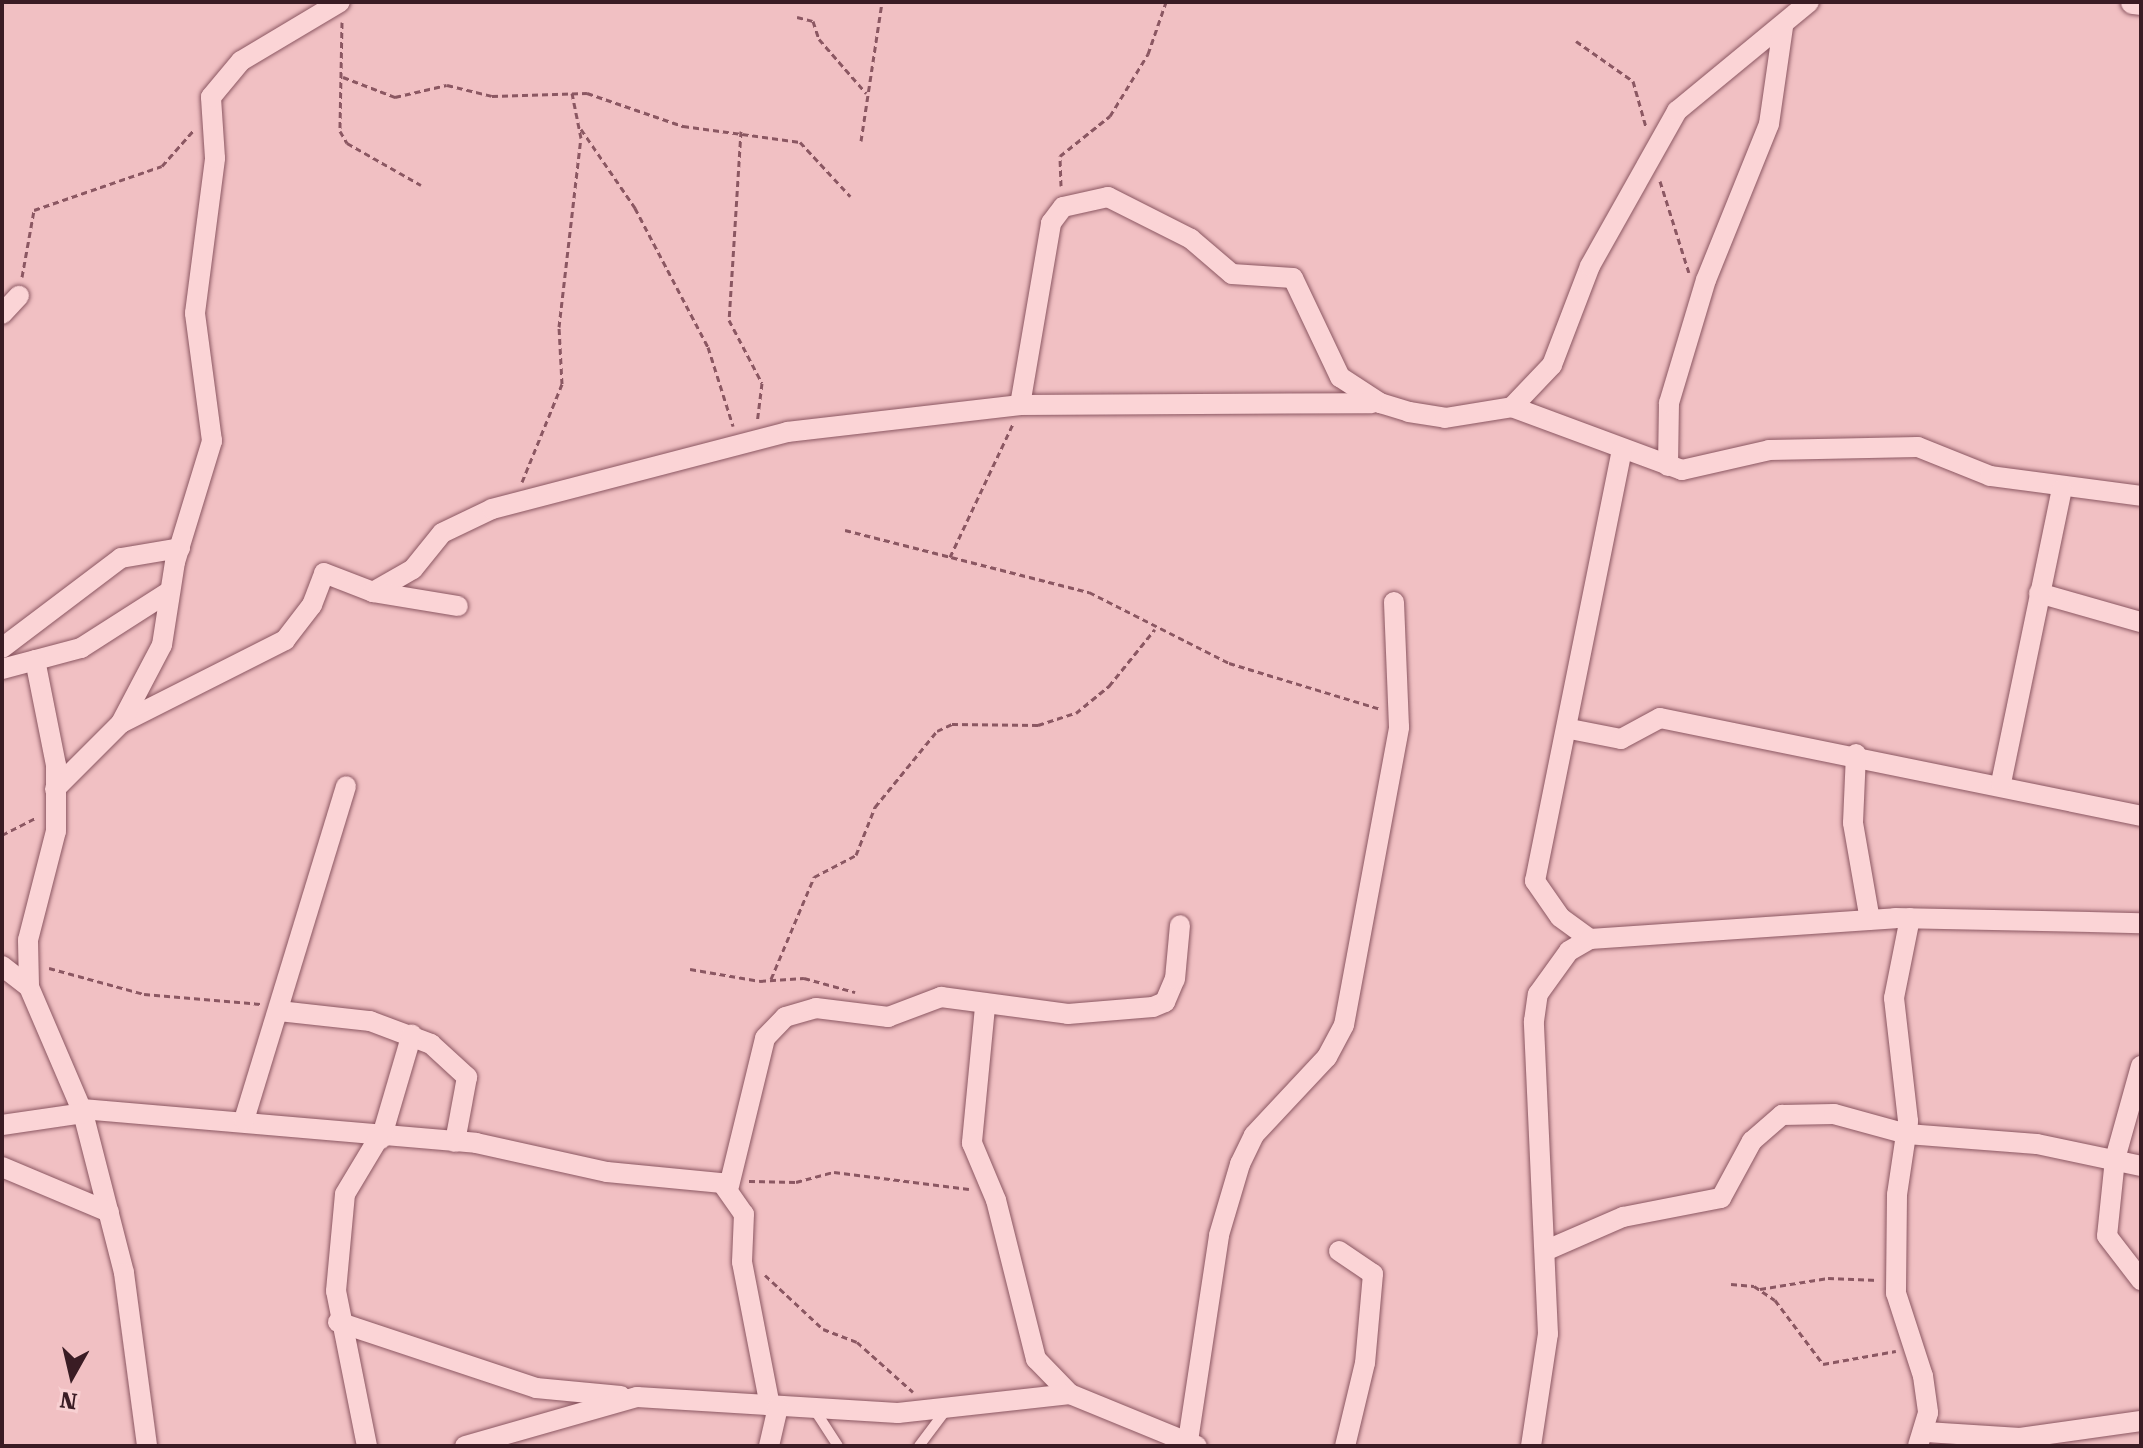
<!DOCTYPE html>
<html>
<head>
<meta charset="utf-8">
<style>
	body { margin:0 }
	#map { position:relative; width:2143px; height:1448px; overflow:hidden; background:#f1c0c3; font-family:"Roboto Serif",serif }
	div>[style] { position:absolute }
	.path>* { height:3px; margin-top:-1.5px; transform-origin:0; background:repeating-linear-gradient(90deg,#8b5762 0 6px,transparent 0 10px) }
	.roads { filter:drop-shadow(0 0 2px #8b5762) drop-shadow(0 0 2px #8b5762) }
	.service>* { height:10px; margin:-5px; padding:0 5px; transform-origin:5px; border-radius:5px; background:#fbd4d6 }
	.minor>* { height:20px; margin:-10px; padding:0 10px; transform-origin:10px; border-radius:10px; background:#fbd4d6 }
	.tertiary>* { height:24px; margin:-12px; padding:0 12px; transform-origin:12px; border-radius:12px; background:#fbd4d6 }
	span { translate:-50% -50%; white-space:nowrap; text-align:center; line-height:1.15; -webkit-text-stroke:7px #f8d0d2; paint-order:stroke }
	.frame { position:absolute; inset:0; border:4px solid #3a1c24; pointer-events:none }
	.north { position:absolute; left:32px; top:1336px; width:80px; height:80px; -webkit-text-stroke:6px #f8d0d2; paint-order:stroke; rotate:188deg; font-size:22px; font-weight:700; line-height:32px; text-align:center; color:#3a1c24 }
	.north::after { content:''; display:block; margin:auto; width:28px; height:36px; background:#3a1c24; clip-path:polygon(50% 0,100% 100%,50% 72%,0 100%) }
</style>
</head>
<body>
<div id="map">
	<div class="path">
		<div style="left:797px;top:17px;width:16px;rotate:14deg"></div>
		<div style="left:813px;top:21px;width:19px;rotate:72deg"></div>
		<div style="left:819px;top:39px;width:72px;rotate:49deg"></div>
		<div style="left:342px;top:22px;width:109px;rotate:91.1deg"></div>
		<div style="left:340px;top:131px;width:14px;rotate:60deg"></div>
		<div style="left:347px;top:143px;width:85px;rotate:29.6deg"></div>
		<div style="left:1576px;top:41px;width:70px;rotate:35.1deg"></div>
		<div style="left:1633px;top:81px;width:48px;rotate:74.2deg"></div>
		<div style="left:343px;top:77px;width:56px;rotate:21deg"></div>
		<div style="left:395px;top:97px;width:53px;rotate:-13deg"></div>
		<div style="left:447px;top:85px;width:46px;rotate:13.7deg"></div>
		<div style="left:492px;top:96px;width:95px;rotate:-1.8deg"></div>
		<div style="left:587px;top:93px;width:102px;rotate:19deg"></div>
		<div style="left:683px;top:126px;width:118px;rotate:7.8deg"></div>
		<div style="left:800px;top:142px;width:74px;rotate:47.2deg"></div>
		<div style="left:581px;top:129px;width:96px;rotate:55.6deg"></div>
		<div style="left:635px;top:208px;width:157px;rotate:62.3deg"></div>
		<div style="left:708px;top:347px;width:83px;rotate:72.4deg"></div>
		<div style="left:741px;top:131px;width:189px;rotate:93.6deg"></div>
		<div style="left:729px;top:320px;width:71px;rotate:62.4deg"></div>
		<div style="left:762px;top:383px;width:38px;rotate:97deg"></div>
		<div style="left:861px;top:141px;width:141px;rotate:-81.4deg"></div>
		<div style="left:1660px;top:181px;width:96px;rotate:72.5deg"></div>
		<div style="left:1061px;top:186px;width:30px;rotate:-92deg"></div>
		<div style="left:1060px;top:156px;width:64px;rotate:-38.7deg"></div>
		<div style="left:1110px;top:116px;width:73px;rotate:-58.5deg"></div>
		<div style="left:1148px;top:54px;width:55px;rotate:-70.9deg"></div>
		<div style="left:22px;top:277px;width:68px;rotate:-79.8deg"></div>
		<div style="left:34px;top:210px;width:135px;rotate:-19deg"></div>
		<div style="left:162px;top:166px;width:47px;rotate:-48.5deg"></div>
		<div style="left:522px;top:482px;width:106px;rotate:-67.8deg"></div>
		<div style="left:562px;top:384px;width:57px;rotate:-93deg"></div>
		<div style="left:559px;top:327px;width:190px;rotate:-83.4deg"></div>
		<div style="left:581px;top:138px;width:46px;rotate:-101.3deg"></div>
		<div style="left:845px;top:530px;width:252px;rotate:14.3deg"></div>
		<div style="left:1089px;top:592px;width:157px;rotate:26.9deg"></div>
		<div style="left:1229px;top:663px;width:158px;rotate:16.9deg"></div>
		<div style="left:950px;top:557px;width:147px;rotate:-64.7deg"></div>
		<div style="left:2px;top:835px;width:38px;rotate:-27deg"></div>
		<div style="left:49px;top:968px;width:98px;rotate:15.3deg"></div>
		<div style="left:144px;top:994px;width:117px;rotate:4.9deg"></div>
		<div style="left:690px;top:969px;width:71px;rotate:9.7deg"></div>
		<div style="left:760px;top:981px;width:44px;rotate:-3.9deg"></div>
		<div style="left:804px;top:978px;width:53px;rotate:15.4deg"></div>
		<div style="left:771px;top:979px;width:111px;rotate:-67.1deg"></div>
		<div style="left:814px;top:877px;width:47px;rotate:-27.6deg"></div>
		<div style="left:856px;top:855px;width:52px;rotate:-68.4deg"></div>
		<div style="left:875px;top:807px;width:98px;rotate:-50.8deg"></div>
		<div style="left:937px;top:731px;width:17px;rotate:-25deg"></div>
		<div style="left:952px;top:724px;width:86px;rotate:0.7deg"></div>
		<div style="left:1038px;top:725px;width:40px;rotate:-18deg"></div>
		<div style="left:1076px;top:713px;width:43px;rotate:-39.3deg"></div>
		<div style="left:1109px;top:686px;width:73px;rotate:-51.1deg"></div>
		<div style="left:749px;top:1181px;width:47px;rotate:1.2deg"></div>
		<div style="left:796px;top:1182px;width:39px;rotate:-15deg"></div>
		<div style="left:834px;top:1172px;width:136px;rotate:7.2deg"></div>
		<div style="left:765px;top:1275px;width:79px;rotate:43deg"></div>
		<div style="left:823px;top:1329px;width:36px;rotate:21deg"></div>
		<div style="left:857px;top:1342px;width:75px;rotate:41.8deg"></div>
		<div style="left:1731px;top:1284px;width:23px;rotate:5deg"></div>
		<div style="left:1754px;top:1286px;width:25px;rotate:34deg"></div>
		<div style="left:1775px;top:1300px;width:80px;rotate:53.1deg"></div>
		<div style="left:1823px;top:1364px;width:74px;rotate:-10.1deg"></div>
		<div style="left:1760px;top:1289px;width:69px;rotate:-9.2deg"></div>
		<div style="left:1828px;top:1278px;width:50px;rotate:2.3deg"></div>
	</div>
	<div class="roads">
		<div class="service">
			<div style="left:816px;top:1412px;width:40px;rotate:57.1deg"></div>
			<div style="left:919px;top:1446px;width:45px;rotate:-53.1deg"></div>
		</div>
		<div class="minor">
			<div style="left:2px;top:314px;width:25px;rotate:-47deg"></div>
			<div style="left:1020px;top:405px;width:185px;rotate:-80.3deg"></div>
			<div style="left:1051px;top:223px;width:20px;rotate:-53deg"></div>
			<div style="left:1063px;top:207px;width:46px;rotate:-12.5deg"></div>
			<div style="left:1108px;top:197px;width:93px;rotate:26.8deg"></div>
			<div style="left:1191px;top:239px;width:54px;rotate:40.5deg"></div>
			<div style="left:1232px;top:274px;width:61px;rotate:3.8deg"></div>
			<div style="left:1293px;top:278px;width:110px;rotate:64.6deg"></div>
			<div style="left:1340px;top:377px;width:48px;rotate:33deg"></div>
			<div style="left:1380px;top:403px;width:30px;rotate:17deg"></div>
			<div style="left:1409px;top:412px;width:36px;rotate:9deg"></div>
			<div style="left:1445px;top:418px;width:68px;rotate:-9.3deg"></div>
			<div style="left:1512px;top:407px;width:181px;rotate:20.3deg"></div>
			<div style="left:1682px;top:470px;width:89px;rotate:-12.9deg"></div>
			<div style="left:1769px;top:450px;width:149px;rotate:-1.2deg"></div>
			<div style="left:1918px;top:447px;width:78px;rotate:21.9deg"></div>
			<div style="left:1990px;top:476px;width:152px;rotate:7.5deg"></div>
			<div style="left:1512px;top:407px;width:58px;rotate:-46.4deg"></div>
			<div style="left:1552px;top:365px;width:106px;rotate:-69deg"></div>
			<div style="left:1590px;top:266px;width:178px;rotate:-60.7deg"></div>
			<div style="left:1677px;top:111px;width:171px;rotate:-39.5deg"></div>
			<div style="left:1668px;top:466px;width:63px;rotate:-89.1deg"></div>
			<div style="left:1669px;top:403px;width:128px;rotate:-73.3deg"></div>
			<div style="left:1706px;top:280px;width:168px;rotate:-68deg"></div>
			<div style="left:1769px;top:124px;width:98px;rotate:-81.8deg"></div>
			<div style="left:373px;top:592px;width:46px;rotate:-29.9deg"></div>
			<div style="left:413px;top:569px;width:46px;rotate:-51.1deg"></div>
			<div style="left:442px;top:533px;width:55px;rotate:-25.6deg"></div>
			<div style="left:492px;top:509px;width:305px;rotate:-14.6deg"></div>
			<div style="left:787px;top:432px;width:235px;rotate:-6.6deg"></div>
			<div style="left:1020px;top:405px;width:352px;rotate:-0.3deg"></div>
			<div style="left:2039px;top:593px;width:106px;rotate:15.9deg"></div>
			<div style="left:2px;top:648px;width:149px;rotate:-37.1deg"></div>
			<div style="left:121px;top:558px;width:60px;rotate:-9.6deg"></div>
			<div style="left:2px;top:669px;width:82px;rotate:-14.9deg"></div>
			<div style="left:81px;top:648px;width:106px;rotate:-32.6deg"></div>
			<div style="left:121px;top:723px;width:184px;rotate:-26.8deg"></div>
			<div style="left:285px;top:640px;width:44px;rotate:-52.4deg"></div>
			<div style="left:312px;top:605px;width:34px;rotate:-69deg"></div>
			<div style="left:324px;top:573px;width:53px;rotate:21.2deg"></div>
			<div style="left:373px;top:592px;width:86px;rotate:9.4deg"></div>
			<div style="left:1570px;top:729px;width:52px;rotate:11.1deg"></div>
			<div style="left:1621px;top:739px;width:44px;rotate:-28.3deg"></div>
			<div style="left:1660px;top:718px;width:491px;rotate:11.5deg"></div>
			<div style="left:1856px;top:754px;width:69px;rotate:92.5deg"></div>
			<div style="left:1853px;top:823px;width:98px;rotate:80.1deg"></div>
			<div style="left:2001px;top:783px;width:300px;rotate:-78.3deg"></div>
			<div style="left:55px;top:789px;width:93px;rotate:-45deg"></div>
			<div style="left:121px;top:723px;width:88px;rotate:-62.3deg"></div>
			<div style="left:162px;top:645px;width:84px;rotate:-81.1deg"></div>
			<div style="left:175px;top:562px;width:127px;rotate:-73deg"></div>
			<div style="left:212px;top:441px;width:129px;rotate:-97.6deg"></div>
			<div style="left:195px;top:313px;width:156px;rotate:-82.6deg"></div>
			<div style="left:215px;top:158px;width:61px;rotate:-93.8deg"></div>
			<div style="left:211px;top:97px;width:47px;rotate:-50.2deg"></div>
			<div style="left:241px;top:61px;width:115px;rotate:-30.8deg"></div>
			<div style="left:1910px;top:918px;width:82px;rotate:101.3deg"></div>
			<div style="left:1894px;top:998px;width:124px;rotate:83.5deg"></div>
			<div style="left:1908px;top:1121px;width:75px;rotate:98.5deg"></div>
			<div style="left:1897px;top:1195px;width:98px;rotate:90.6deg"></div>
			<div style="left:1896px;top:1293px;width:87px;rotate:72deg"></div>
			<div style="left:1923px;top:1376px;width:37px;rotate:82deg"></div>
			<div style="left:1928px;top:1413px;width:34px;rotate:107deg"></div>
			<div style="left:1590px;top:939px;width:37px;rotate:-144deg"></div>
			<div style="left:1560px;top:917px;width:44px;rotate:-124.8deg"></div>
			<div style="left:1535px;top:881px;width:441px;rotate:-78.6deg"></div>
			<div style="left:2px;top:966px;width:34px;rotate:38deg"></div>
			<div style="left:29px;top:987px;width:137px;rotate:66.8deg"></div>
			<div style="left:83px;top:1113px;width:165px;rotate:75.6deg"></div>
			<div style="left:124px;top:1273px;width:175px;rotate:82.4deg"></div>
			<div style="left:29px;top:985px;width:45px;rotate:-91.3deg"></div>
			<div style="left:28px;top:940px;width:113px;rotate:-75.6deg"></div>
			<div style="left:56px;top:831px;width:66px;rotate:-90deg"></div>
			<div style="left:56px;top:765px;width:107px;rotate:-101.3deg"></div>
			<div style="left:985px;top:1007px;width:137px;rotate:95.5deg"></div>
			<div style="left:972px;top:1143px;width:62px;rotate:67.2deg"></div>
			<div style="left:996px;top:1200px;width:164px;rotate:75.9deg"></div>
			<div style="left:1036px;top:1359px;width:49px;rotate:45.8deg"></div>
			<div style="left:1070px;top:1394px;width:137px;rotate:22.3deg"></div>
			<div style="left:279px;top:1011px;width:92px;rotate:6.3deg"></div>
			<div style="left:370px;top:1021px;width:65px;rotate:20.7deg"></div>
			<div style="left:431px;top:1044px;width:49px;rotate:42.5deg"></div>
			<div style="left:467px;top:1077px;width:66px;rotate:100.5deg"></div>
			<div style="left:2141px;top:1066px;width:97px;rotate:105.6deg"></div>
			<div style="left:2115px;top:1159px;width:77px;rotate:95.9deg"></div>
			<div style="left:2107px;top:1236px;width:56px;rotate:52.3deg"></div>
			<div style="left:82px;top:1109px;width:395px;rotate:4.9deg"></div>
			<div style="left:476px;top:1143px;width:134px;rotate:12.5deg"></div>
			<div style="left:607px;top:1172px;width:116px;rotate:5.5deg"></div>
			<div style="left:722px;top:1183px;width:38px;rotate:55deg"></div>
			<div style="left:744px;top:1214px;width:48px;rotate:92.4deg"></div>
			<div style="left:742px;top:1262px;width:147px;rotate:79deg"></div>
			<div style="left:244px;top:1120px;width:349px;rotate:-73deg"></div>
			<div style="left:2px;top:1125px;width:82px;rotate:-8.4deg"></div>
			<div style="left:381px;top:1139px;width:109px;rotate:-73.6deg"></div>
			<div style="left:2px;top:1167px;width:116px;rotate:22.8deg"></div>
			<div style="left:729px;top:1186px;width:152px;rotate:-76.3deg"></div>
			<div style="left:765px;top:1038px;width:29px;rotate:-46deg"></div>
			<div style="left:785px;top:1017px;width:32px;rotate:-16deg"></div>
			<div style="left:816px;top:1008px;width:73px;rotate:7.1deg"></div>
			<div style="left:888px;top:1017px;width:57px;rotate:-20.7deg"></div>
			<div style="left:941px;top:997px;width:128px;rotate:7.6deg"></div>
			<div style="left:1068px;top:1014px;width:85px;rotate:-4.7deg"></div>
			<div style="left:1153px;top:1007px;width:13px;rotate:-23deg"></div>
			<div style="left:1165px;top:1002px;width:25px;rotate:-67deg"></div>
			<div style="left:1175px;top:979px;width:54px;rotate:-84.7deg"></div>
			<div style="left:1547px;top:1250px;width:83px;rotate:-23.5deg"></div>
			<div style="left:1623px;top:1217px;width:100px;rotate:-11deg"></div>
			<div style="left:1721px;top:1198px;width:65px;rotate:-61.5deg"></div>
			<div style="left:1752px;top:1141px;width:40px;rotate:-41deg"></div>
			<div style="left:1782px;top:1115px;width:52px;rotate:-1.1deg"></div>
			<div style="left:1834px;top:1114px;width:76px;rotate:15.3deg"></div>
			<div style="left:1907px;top:1134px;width:130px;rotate:4.4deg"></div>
			<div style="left:2037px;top:1144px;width:106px;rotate:11.9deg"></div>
			<div style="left:1339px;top:1251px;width:41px;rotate:34.1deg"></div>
			<div style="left:1373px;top:1274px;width:89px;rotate:95.1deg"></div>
			<div style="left:1365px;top:1363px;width:85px;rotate:103.5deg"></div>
			<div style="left:338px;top:1322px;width:209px;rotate:18.4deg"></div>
			<div style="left:536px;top:1388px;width:85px;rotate:5.4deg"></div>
			<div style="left:1926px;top:1432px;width:94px;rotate:3.7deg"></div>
			<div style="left:2020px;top:1438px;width:122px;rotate:-8deg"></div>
			<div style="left:1188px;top:1441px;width:208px;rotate:-81.4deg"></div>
			<div style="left:1219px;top:1235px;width:74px;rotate:-73.5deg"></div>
			<div style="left:1240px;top:1164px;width:32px;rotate:-64deg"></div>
			<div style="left:1254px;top:1135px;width:107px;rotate:-46.9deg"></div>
			<div style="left:1327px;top:1057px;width:36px;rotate:-62deg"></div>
			<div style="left:1344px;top:1025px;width:303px;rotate:-79.5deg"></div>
			<div style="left:1399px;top:727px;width:125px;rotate:-92.3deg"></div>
			<div style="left:367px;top:1446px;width:158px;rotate:-101.3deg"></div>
			<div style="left:336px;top:1291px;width:97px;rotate:-84.7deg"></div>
			<div style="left:345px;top:1194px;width:64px;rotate:-59deg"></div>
			<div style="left:465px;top:1446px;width:179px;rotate:-15.9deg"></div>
			<div style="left:637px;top:1397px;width:261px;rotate:3.5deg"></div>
			<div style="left:898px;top:1413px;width:173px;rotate:-6.3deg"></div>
			<div style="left:769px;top:1446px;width:40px;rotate:-77deg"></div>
			<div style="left:1531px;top:1446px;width:113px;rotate:-81.4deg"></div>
			<div style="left:1548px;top:1334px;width:313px;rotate:-92.6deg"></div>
			<div style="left:1534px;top:1021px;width:27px;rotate:-82deg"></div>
			<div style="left:1538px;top:994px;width:53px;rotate:-54.2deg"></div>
			<div style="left:1569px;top:951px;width:24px;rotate:-30deg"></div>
			<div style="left:1590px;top:939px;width:306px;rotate:-3.9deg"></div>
			<div style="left:1895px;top:918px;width:246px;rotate:1.2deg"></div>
		</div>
		<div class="tertiary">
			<div style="left:2133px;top:2px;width:8px;rotate:7deg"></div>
		</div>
	</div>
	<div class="frame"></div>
	<div class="north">N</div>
</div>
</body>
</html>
